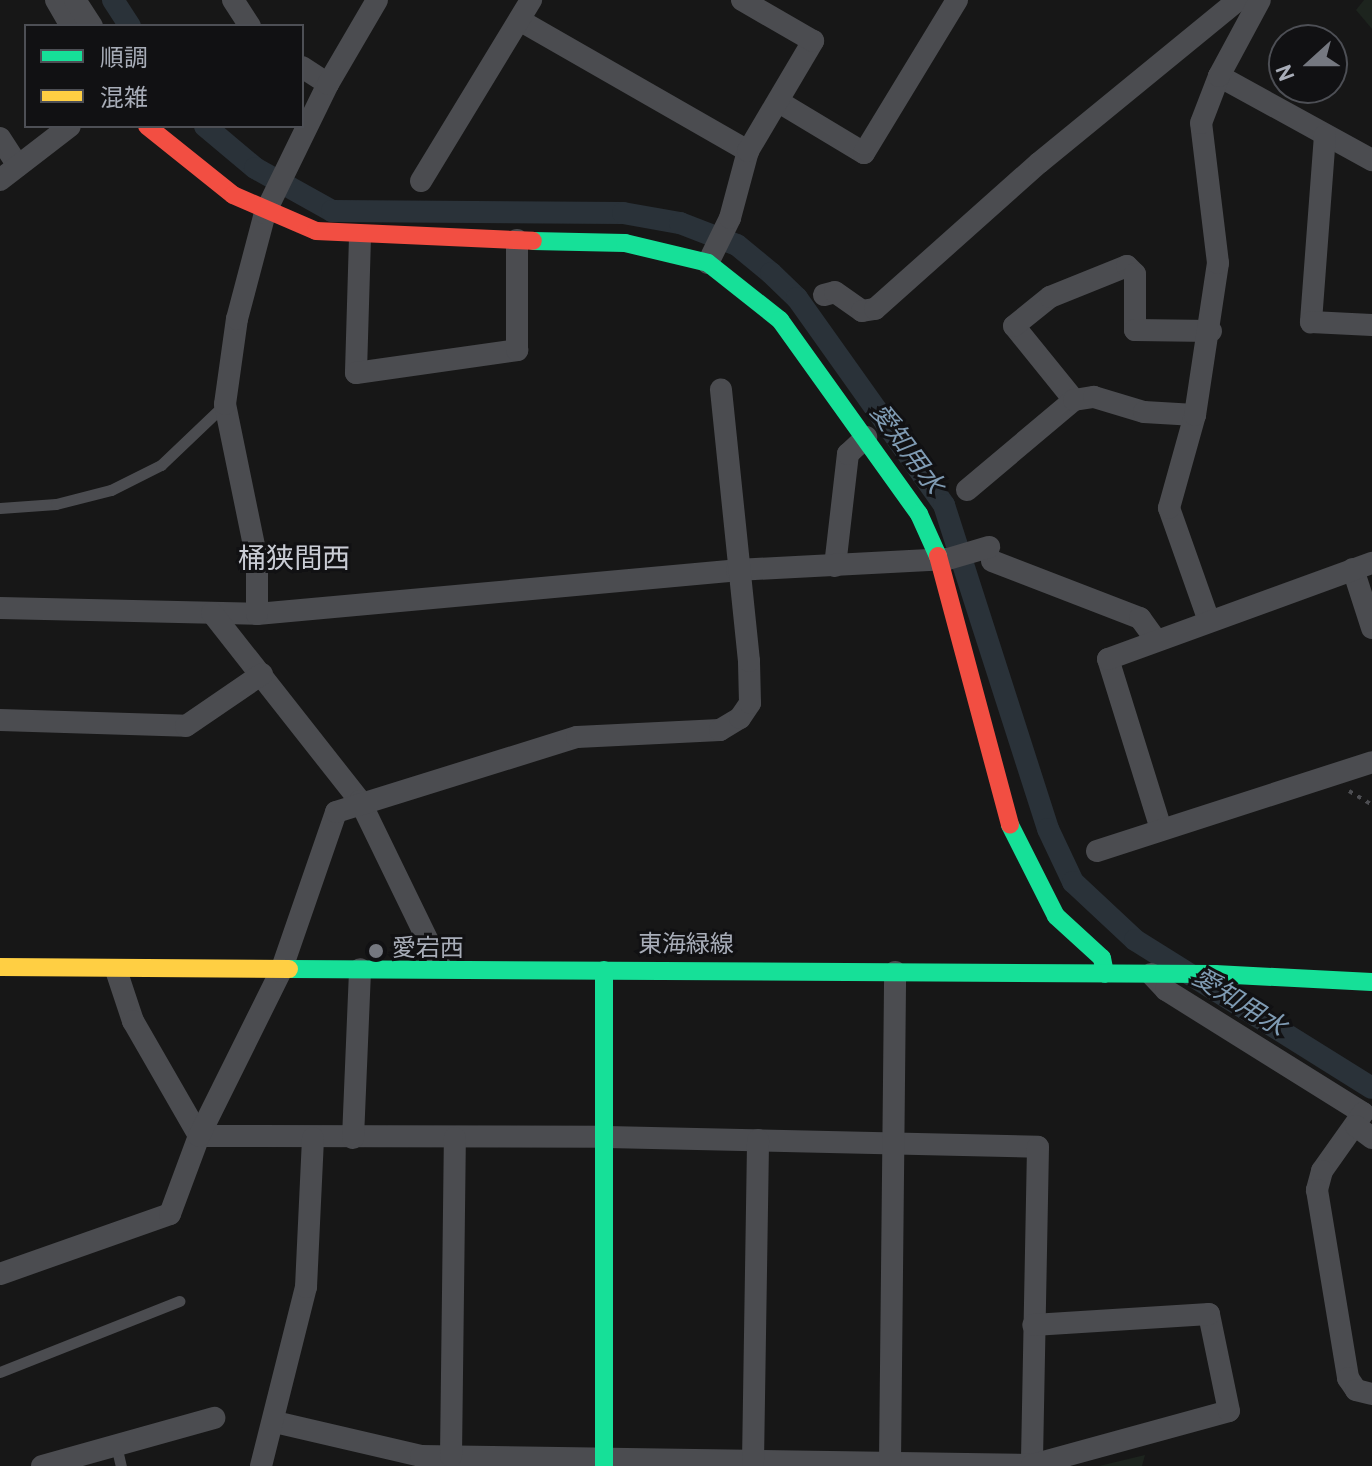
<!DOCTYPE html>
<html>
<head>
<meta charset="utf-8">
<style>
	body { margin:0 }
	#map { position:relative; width:1372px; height:1466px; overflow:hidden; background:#171717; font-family:Overpass,"Noto Sans JP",sans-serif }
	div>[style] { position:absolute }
	.green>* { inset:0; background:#1d241e }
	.canal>* { height:22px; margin:-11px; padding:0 11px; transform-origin:11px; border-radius:11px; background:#2a3239 }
	.path>* { height:4px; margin-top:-2px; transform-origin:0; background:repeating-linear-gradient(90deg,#4d4e52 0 4px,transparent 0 10px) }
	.lane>* { height:11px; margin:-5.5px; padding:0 5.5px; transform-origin:5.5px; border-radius:5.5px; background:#4b4c50 }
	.street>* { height:22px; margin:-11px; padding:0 11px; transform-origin:11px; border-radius:11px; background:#4b4c50 }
	.fast>* { height:18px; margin:-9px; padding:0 9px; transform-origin:9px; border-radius:9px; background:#16e098 }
	.slow>* { height:18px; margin:-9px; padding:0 9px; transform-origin:9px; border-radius:9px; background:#ffcf43 }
	.jam>* { height:18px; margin:-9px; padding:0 9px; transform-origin:9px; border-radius:9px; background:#f24e42 }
	.dots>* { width:22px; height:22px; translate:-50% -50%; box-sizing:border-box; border:4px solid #111113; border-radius:50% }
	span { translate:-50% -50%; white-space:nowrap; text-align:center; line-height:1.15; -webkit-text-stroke:6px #111113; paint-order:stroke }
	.street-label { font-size:24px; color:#a8adb8 }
	.poi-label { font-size:24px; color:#a8adb8 }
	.left { translate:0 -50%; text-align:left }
	.water-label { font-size:26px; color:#7f9bb3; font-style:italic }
	.quarter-label { font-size:28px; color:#c9ccd4 }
	.legend { position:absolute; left:24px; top:24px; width:280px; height:104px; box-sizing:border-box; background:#111113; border:2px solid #4d4f55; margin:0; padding:10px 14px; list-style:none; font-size:24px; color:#a8adb8 }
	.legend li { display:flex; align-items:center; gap:16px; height:40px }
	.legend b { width:40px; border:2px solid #4d4f55 }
	.north { position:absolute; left:1268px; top:24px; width:80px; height:80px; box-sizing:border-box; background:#111113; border:2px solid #4d4f55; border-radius:50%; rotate:249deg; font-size:22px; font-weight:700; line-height:32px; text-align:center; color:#a8adb8 }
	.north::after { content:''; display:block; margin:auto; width:28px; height:36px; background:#757880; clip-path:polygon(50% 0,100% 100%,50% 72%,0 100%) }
</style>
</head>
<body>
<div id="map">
	<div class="green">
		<div style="clip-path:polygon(1364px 0,1372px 0,1372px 29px,1356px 10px)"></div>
		<div style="clip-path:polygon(1145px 1455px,1142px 1466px,1099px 1466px)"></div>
	</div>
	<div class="canal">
		<div style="left:113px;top:0;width:31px;rotate:57deg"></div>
		<div style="left:205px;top:126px;width:65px;rotate:40deg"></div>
		<div style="left:255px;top:168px;width:88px;rotate:29.2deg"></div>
		<div style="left:332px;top:211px;width:291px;rotate:0.4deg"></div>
		<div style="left:623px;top:213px;width:58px;rotate:10deg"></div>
		<div style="left:680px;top:223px;width:61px;rotate:21.1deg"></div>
		<div style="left:737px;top:245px;width:44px;rotate:39.5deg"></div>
		<div style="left:771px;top:273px;width:36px;rotate:44deg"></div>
		<div style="left:797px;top:298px;width:254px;rotate:54.6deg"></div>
		<div style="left:944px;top:505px;width:340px;rotate:72.2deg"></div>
		<div style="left:1048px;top:829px;width:59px;rotate:64.7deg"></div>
		<div style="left:1073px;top:882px;width:85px;rotate:43.1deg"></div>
		<div style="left:1135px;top:940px;width:279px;rotate:32deg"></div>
	</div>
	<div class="path">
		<div style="left:1349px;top:791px;width:27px;rotate:31deg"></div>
	</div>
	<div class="lane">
		<div style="left:0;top:508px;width:56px;rotate:-4.1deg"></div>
		<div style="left:56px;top:504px;width:57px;rotate:-14.3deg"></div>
		<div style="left:111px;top:490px;width:56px;rotate:-26.6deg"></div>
		<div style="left:161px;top:465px;width:88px;rotate:-43.6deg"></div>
		<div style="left:0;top:1372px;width:193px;rotate:-21.6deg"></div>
		<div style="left:116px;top:1445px;width:22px;rotate:77deg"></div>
	</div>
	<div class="street">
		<div style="left:56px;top:0;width:30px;rotate:60deg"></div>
		<div style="left:75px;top:0;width:31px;rotate:57deg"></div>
		<div style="left:233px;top:0;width:31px;rotate:57deg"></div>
		<div style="left:521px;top:21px;width:262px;rotate:29.8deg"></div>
		<div style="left:302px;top:67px;width:31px;rotate:33deg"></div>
		<div style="left:1219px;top:76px;width:175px;rotate:28.8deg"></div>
		<div style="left:779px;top:102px;width:99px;rotate:31deg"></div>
		<div style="left:864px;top:153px;width:179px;rotate:-58.7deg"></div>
		<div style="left:1325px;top:135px;width:188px;rotate:94.3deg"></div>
		<div style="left:1311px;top:322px;width:61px;rotate:2.8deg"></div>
		<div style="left:0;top:138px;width:33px;rotate:57deg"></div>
		<div style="left:0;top:180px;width:88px;rotate:-37.6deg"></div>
		<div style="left:421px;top:181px;width:212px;rotate:-58.7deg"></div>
		<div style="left:360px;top:237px;width:136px;rotate:91.7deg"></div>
		<div style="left:356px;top:373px;width:163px;rotate:-8.1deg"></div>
		<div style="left:517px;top:350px;width:110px;rotate:-90deg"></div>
		<div style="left:708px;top:263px;width:50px;rotate:-63.9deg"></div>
		<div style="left:730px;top:218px;width:69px;rotate:-75deg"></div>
		<div style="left:748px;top:151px;width:128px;rotate:-59.4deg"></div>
		<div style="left:813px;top:41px;width:82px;rotate:-150deg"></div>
		<div style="left:824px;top:295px;width:11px;rotate:-15deg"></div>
		<div style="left:835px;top:292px;width:33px;rotate:35deg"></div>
		<div style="left:862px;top:311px;width:13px;rotate:-9deg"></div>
		<div style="left:875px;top:309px;width:220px;rotate:-41.7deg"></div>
		<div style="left:1039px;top:163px;width:257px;rotate:-39.3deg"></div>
		<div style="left:1074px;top:400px;width:95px;rotate:-129deg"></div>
		<div style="left:1014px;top:326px;width:46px;rotate:-38.9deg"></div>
		<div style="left:1050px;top:297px;width:83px;rotate:-21.9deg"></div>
		<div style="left:1127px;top:266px;width:11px;rotate:45deg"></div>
		<div style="left:1135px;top:274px;width:56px;rotate:90deg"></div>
		<div style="left:1135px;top:330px;width:76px;rotate:0.8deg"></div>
		<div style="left:967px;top:490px;width:140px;rotate:-40.1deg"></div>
		<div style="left:1074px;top:400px;width:20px;rotate:-9deg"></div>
		<div style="left:1094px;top:397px;width:52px;rotate:16.7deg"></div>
		<div style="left:1144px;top:412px;width:51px;rotate:3.4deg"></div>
		<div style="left:992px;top:561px;width:159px;rotate:21.1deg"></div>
		<div style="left:1140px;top:618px;width:27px;rotate:54deg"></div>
		<div style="left:835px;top:566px;width:113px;rotate:-83.4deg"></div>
		<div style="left:848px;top:454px;width:25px;rotate:-43deg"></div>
		<div style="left:1353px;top:569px;width:62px;rotate:72.1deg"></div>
		<div style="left:0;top:608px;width:257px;rotate:1.3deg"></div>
		<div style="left:257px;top:614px;width:482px;rotate:-5.2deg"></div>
		<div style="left:737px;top:570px;width:211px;rotate:-3deg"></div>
		<div style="left:948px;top:559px;width:43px;rotate:-16.3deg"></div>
		<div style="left:212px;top:613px;width:239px;rotate:51.8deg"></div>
		<div style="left:360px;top:801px;width:183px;rotate:64.1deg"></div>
		<div style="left:257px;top:614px;width:54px;rotate:-90deg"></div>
		<div style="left:257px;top:560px;width:159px;rotate:-101.6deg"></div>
		<div style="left:225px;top:404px;width:86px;rotate:-82deg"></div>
		<div style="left:237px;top:319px;width:110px;rotate:-75.2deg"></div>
		<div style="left:265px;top:213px;width:144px;rotate:-64deg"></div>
		<div style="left:328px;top:84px;width:97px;rotate:-59.7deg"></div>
		<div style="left:1209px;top:621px;width:120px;rotate:-109.5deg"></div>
		<div style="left:1169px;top:508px;width:97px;rotate:-74.4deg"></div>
		<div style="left:1195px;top:415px;width:154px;rotate:-81.4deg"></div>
		<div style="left:1218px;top:263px;width:141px;rotate:-96.9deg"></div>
		<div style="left:1201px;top:123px;width:50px;rotate:-69deg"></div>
		<div style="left:1219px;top:76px;width:86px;rotate:-61.7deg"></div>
		<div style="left:0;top:720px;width:186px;rotate:1.8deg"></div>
		<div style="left:186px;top:726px;width:92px;rotate:-34.4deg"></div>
		<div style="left:1161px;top:829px;width:178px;rotate:-107.3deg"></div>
		<div style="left:1108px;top:659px;width:281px;rotate:-20deg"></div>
		<div style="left:1097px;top:851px;width:289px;rotate:-17.9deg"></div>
		<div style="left:116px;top:970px;width:54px;rotate:71.6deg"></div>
		<div style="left:133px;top:1021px;width:133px;rotate:60.1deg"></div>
		<div style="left:199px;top:1136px;width:408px;rotate:0.1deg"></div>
		<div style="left:607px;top:1137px;width:431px;rotate:1.3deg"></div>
		<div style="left:1038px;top:1147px;width:319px;rotate:91.1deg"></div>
		<div style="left:1151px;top:974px;width:22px;rotate:47deg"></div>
		<div style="left:1166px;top:990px;width:232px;rotate:32deg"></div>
		<div style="left:1363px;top:1113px;width:71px;rotate:125.3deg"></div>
		<div style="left:1322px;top:1171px;width:20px;rotate:105deg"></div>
		<div style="left:1317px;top:1190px;width:191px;rotate:80.6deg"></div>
		<div style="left:1348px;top:1378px;width:14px;rotate:56deg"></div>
		<div style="left:1356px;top:1390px;width:16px;rotate:14deg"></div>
		<div style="left:1356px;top:1126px;width:20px;rotate:37deg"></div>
		<div style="left:353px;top:1138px;width:169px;rotate:-87.6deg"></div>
		<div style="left:0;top:1274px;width:180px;rotate:-19.4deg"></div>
		<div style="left:170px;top:1214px;width:83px;rotate:-69.6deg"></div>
		<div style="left:199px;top:1136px;width:184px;rotate:-63.6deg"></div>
		<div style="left:281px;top:971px;width:168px;rotate:-70.9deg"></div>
		<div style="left:336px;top:812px;width:252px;rotate:-17.3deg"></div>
		<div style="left:577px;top:737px;width:143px;rotate:-2.8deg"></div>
		<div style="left:720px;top:730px;width:23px;rotate:-31deg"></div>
		<div style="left:740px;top:718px;width:18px;rotate:-56deg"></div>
		<div style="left:750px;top:703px;width:42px;rotate:-91.4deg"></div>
		<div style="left:749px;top:661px;width:273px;rotate:-95.9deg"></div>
		<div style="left:275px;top:1422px;width:150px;rotate:13.1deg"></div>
		<div style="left:421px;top:1456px;width:611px;rotate:0.84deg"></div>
		<div style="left:1032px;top:1465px;width:204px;rotate:-15.3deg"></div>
		<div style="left:1229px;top:1411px;width:99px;rotate:-101.7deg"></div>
		<div style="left:1209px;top:1314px;width:176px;rotate:176.4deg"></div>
		<div style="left:451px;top:1456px;width:318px;rotate:-89.3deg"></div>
		<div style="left:753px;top:1462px;width:322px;rotate:-89.1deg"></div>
		<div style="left:890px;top:1463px;width:491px;rotate:-89.4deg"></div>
		<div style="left:42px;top:1466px;width:179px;rotate:-15.6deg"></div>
		<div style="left:261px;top:1466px;width:185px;rotate:-75.9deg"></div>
		<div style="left:306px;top:1287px;width:149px;rotate:-87.3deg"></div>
	</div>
	<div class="fast">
		<div style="left:533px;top:241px;width:92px;rotate:1.2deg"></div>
		<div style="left:625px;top:243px;width:85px;rotate:13.5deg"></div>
		<div style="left:708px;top:263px;width:92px;rotate:38.4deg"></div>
		<div style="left:780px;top:320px;width:239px;rotate:54.4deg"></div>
		<div style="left:919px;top:514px;width:46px;rotate:65.7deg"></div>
		<div style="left:1010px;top:825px;width:102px;rotate:63.2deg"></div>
		<div style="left:1056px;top:916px;width:62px;rotate:42.4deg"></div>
		<div style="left:1102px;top:958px;width:16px;rotate:79deg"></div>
		<div style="left:289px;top:969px;width:926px;rotate:0.31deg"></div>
		<div style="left:1215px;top:974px;width:157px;rotate:2.9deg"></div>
		<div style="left:604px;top:970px;width:496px;rotate:90deg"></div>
	</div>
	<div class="slow">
		<div style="left:0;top:967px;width:289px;rotate:0.4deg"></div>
	</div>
	<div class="jam">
		<div style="left:147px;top:126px;width:110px;rotate:38.7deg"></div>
		<div style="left:233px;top:195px;width:90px;rotate:23.4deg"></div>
		<div style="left:316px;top:231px;width:217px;rotate:2.6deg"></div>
		<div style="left:938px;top:556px;width:278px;rotate:75deg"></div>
	</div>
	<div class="dots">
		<div style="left:376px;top:951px;background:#757880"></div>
	</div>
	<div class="street-label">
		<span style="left:686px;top:947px">東海緑線</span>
	</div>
	<div class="poi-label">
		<span class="left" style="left:392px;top:951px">愛宕西</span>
	</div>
	<div class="water-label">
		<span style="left:905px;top:450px;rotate:54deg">愛知用水</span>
		<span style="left:1238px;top:1004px;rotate:32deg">愛知用水</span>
	</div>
	<div class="quarter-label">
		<span style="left:294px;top:561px">桶狭間西</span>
	</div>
	<ul class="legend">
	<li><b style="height:10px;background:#16e098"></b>順調</li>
	<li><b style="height:10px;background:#ffcf43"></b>混雑</li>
	</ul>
	<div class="north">N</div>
</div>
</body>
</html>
